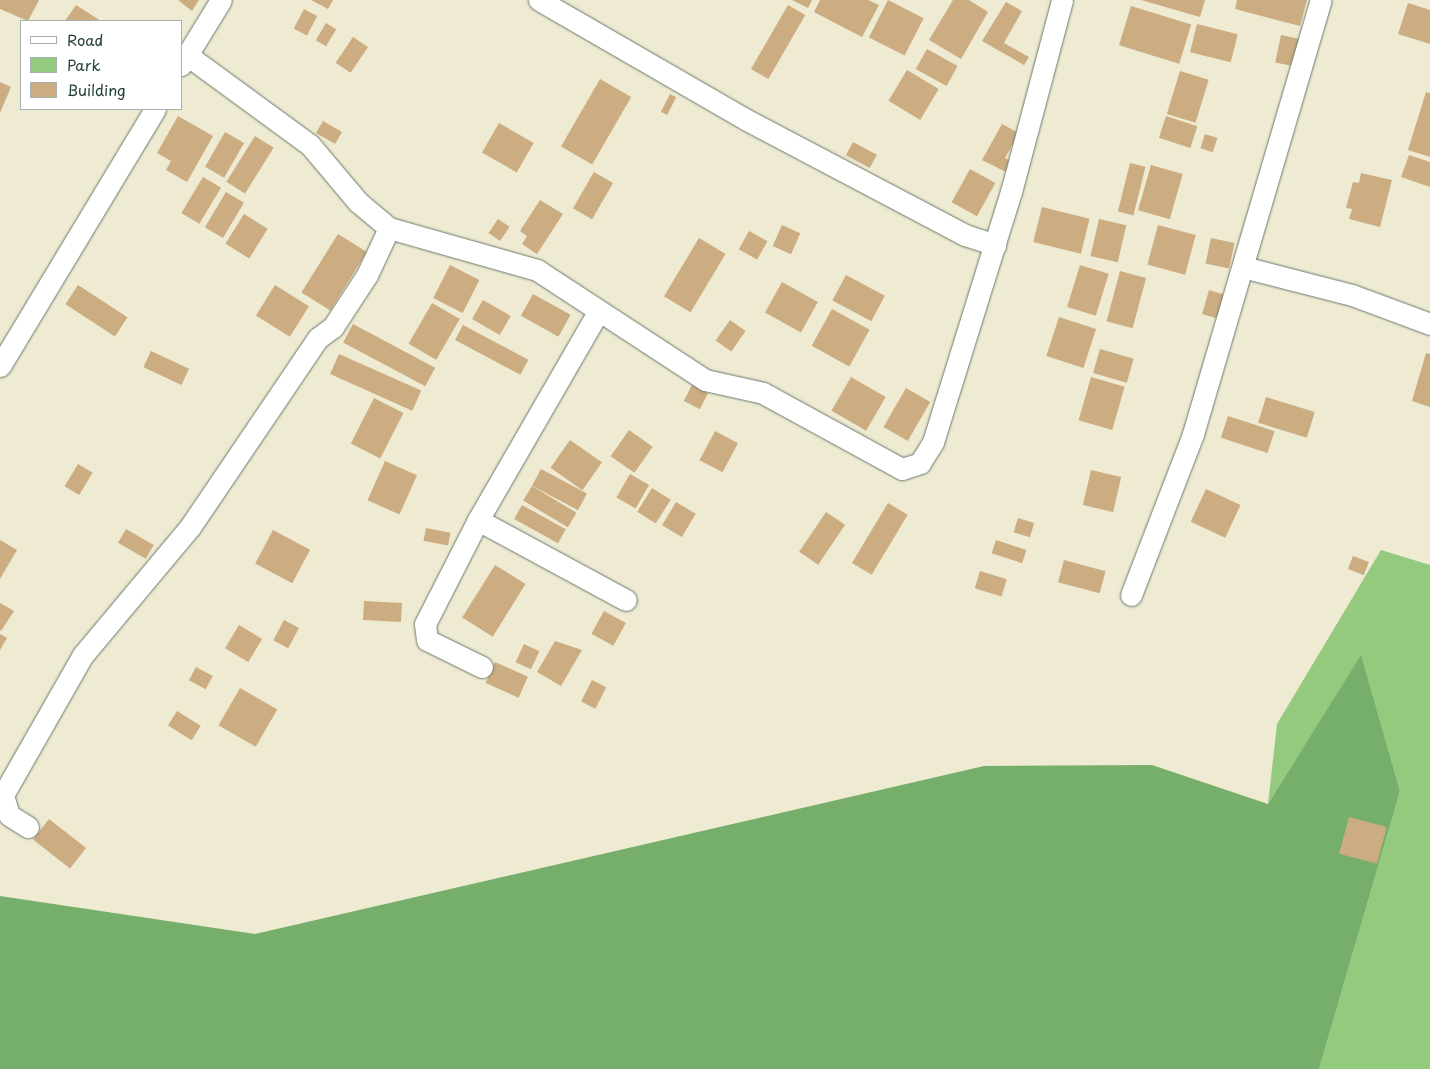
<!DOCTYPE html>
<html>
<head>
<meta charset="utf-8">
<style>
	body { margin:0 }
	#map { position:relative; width:1430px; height:1069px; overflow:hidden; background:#efead2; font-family:"Playpen Sans",sans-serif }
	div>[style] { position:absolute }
	.green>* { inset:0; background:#93ca7d }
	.forest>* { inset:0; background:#76ae6c }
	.building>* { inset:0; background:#ccac81; transform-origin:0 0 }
	.roads { filter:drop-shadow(0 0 1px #687a6b) drop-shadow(0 0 1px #687a6b) }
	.minor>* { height:21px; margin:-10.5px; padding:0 10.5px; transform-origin:10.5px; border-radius:10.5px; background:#fff }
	span { translate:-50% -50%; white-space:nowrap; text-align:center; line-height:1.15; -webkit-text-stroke:4.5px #fff; paint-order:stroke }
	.legend { position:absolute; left:20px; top:20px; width:162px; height:90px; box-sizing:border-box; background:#fff; border:1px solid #a5b1ae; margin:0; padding:6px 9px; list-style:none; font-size:15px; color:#1f3d34 }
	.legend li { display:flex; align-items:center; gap:10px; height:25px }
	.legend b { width:25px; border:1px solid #a5b1ae }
</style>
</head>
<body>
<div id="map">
	<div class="green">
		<div style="clip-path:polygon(1381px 550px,1430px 565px,1430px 1069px,1319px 1069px,1400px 791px,1361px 656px,1268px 804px,1277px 724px)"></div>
	</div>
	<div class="forest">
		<div style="clip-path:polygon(1361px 655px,1400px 791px,1319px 1069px,0 1069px,0 896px,255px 934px,984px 766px,1152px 765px,1268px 804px)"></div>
	</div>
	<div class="building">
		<div style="clip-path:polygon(0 0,39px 0,28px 21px,0 9px)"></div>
		<div style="clip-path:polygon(178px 0,199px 0,192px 11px)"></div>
		<div style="clip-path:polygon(311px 0,333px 0,328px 9px)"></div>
		<div style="clip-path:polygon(792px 0,812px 0,808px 8px)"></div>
		<div style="clip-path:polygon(820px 0,868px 0,879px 5px,862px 37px,814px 12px)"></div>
		<div style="left:888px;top:0;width:40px;height:42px;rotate:27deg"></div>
		<div style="clip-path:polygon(953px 0,969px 0,988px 12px,961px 59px,929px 40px)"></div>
		<div style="clip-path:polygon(1141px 0,1205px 0,1200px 17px)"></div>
		<div style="clip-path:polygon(1237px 0,1307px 0,1300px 26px,1235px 9px)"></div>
		<div style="clip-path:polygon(1006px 2px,1022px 11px,1004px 43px,1029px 57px,1024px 65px,982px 41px)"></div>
		<div style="clip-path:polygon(1408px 3px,1430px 10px,1430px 44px,1398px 34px)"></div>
		<div style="clip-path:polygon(76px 5px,101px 21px,65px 21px)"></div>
		<div style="left:788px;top:5px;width:20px;height:74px;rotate:30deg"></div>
		<div style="left:1131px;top:6px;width:63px;height:41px;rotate:17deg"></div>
		<div style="left:304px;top:9px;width:15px;height:22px;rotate:28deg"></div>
		<div style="left:326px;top:23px;width:12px;height:20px;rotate:31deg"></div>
		<div style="left:1197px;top:24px;width:42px;height:29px;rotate:14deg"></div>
		<div style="left:1281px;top:35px;width:19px;height:28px;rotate:12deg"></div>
		<div style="left:353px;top:37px;width:18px;height:31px;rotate:34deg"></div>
		<div style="left:927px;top:49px;width:35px;height:23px;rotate:29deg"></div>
		<div style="left:907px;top:70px;width:37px;height:36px;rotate:31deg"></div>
		<div style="left:1180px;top:71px;width:30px;height:45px;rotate:17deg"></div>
		<div style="left:600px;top:79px;width:36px;height:78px;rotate:30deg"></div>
		<div style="clip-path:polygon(0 82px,11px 87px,0 113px)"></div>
		<div style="clip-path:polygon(1426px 92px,1430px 93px,1430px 157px,1408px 150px)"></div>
		<div style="left:670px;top:94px;width:7px;height:20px;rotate:27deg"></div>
		<div style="clip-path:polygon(178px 116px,213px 136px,187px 182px,166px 170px,171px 161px,157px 153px)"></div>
		<div style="left:1166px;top:116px;width:33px;height:23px;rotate:18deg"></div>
		<div style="left:323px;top:121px;width:22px;height:14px;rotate:30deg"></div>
		<div style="left:499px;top:123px;width:40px;height:34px;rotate:30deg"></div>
		<div style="clip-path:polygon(1002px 124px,1019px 133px,1005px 158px,1012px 162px,1006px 172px,982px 160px)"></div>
		<div style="left:225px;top:132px;width:22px;height:40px;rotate:30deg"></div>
		<div style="left:1205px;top:134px;width:13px;height:15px;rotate:18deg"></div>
		<div style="left:255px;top:136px;width:22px;height:54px;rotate:32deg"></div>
		<div style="left:853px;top:142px;width:27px;height:15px;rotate:28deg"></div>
		<div style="clip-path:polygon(1409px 155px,1430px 162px,1430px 187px,1401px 177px)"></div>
		<div style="left:1130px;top:163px;width:16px;height:50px;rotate:14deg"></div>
		<div style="left:1151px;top:165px;width:33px;height:47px;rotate:16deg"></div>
		<div style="left:970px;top:169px;width:29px;height:38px;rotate:29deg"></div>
		<div style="left:594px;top:172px;width:22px;height:42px;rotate:30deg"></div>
		<div style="clip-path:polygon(1361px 173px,1392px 180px,1380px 227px,1349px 219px,1352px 209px,1346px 208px,1353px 182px,1359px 183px)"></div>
		<div style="left:203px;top:177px;width:21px;height:42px;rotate:31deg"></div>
		<div style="left:226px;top:192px;width:21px;height:41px;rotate:31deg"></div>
		<div style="clip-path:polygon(540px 200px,563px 214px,537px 254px,522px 244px,527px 236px,520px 231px)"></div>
		<div style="left:1042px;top:207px;width:49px;height:36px;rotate:14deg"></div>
		<div style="left:244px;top:214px;width:28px;height:35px;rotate:32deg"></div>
		<div style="left:498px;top:219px;width:14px;height:17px;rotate:34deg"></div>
		<div style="left:1099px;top:219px;width:28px;height:38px;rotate:13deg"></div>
		<div style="left:782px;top:225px;width:20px;height:23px;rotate:24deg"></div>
		<div style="left:1158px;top:225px;width:39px;height:41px;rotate:15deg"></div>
		<div style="left:749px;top:231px;width:21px;height:21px;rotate:29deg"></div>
		<div style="left:338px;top:234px;width:34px;height:69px;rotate:32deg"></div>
		<div style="left:699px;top:238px;width:31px;height:68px;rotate:31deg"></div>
		<div style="left:1211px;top:238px;width:24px;height:26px;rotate:12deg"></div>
		<div style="left:450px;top:265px;width:33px;height:37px;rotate:27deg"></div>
		<div style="left:1080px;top:265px;width:30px;height:44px;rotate:17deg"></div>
		<div style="left:1120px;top:271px;width:27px;height:52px;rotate:15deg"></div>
		<div style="left:846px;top:275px;width:44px;height:29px;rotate:28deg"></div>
		<div style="left:782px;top:282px;width:41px;height:35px;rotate:29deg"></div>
		<div style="left:78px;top:285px;width:59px;height:23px;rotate:33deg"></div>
		<div style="left:275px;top:285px;width:40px;height:36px;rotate:32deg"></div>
		<div style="left:1209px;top:290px;width:15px;height:25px;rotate:16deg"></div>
		<div style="left:533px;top:294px;width:43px;height:25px;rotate:29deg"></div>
		<div style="left:483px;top:300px;width:32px;height:22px;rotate:30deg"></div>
		<div style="left:432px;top:303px;width:32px;height:47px;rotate:30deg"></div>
		<div style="left:832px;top:309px;width:43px;height:42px;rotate:29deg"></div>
		<div style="left:1059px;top:317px;width:39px;height:41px;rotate:18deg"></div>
		<div style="left:730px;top:320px;width:19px;height:25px;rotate:35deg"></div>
		<div style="left:353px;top:324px;width:93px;height:21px;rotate:28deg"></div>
		<div style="left:463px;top:325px;width:74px;height:17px;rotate:28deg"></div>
		<div style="left:1100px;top:349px;width:35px;height:25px;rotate:16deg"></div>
		<div style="left:151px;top:351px;width:42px;height:18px;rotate:25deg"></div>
		<div style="clip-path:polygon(1426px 353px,1430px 354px,1430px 407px,1412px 401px)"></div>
		<div style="left:339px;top:354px;width:90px;height:22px;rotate:24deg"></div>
		<div style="left:851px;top:377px;width:40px;height:39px;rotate:30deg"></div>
		<div style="left:1091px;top:377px;width:35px;height:45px;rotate:16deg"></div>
		<div style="left:692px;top:385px;width:18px;height:18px;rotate:27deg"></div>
		<div style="left:906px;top:388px;width:28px;height:45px;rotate:30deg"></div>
		<div style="left:1266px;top:397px;width:51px;height:27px;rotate:17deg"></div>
		<div style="left:374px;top:398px;width:33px;height:51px;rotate:27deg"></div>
		<div style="left:1228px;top:416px;width:49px;height:23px;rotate:18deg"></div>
		<div style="left:629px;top:430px;width:29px;height:32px;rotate:35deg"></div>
		<div style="left:715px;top:431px;width:26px;height:33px;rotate:28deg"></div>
		<div style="left:570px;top:440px;width:39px;height:34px;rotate:35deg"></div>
		<div style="left:385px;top:461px;width:35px;height:43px;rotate:24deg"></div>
		<div style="left:78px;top:464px;width:17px;height:26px;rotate:31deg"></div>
		<div style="left:541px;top:469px;width:52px;height:19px;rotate:28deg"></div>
		<div style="left:1091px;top:470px;width:31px;height:36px;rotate:13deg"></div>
		<div style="left:630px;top:474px;width:22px;height:27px;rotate:30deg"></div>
		<div style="left:532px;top:486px;width:52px;height:17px;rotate:31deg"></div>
		<div style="left:652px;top:488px;width:22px;height:28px;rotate:32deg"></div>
		<div style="left:1206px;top:489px;width:38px;height:36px;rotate:25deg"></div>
		<div style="left:676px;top:502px;width:23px;height:27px;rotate:31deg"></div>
		<div style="left:888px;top:503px;width:23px;height:70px;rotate:31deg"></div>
		<div style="left:522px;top:505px;width:50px;height:16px;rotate:29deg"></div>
		<div style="left:826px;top:512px;width:23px;height:48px;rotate:34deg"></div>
		<div style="left:1018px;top:518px;width:17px;height:15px;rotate:17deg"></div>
		<div style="left:426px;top:528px;width:25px;height:13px;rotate:11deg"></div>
		<div style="left:126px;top:529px;width:32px;height:16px;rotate:30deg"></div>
		<div style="left:273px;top:530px;width:42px;height:38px;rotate:28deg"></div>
		<div style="clip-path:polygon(0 540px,17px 550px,0 579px)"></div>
		<div style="left:996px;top:540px;width:32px;height:14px;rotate:18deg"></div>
		<div style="left:1353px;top:556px;width:17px;height:14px;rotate:21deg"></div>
		<div style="left:1064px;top:560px;width:43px;height:23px;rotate:15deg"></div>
		<div style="left:495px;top:565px;width:36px;height:62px;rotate:32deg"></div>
		<div style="left:980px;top:571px;width:28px;height:18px;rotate:17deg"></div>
		<div style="left:364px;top:601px;width:38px;height:19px;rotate:3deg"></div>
		<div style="clip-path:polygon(0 603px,14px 611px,1px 631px,0 630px)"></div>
		<div style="left:604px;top:611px;width:25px;height:26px;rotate:29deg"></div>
		<div style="left:284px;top:620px;width:17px;height:23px;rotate:28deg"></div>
		<div style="left:239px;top:625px;width:27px;height:27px;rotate:31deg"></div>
		<div style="clip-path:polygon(0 634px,7px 638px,0 650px)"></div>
		<div style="clip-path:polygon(555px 641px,582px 650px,561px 686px,537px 672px)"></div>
		<div style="left:524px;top:644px;width:17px;height:20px;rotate:25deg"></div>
		<div style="left:495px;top:662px;width:36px;height:23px;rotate:24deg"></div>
		<div style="left:196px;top:667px;width:19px;height:15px;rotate:28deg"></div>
		<div style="left:592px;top:680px;width:16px;height:24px;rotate:27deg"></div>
		<div style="left:240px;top:688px;width:43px;height:43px;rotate:30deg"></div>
		<div style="left:177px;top:711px;width:28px;height:17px;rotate:32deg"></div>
		<div style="left:1349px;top:817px;width:39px;height:38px;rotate:15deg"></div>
		<div style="left:49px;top:819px;width:47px;height:26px;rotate:38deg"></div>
	</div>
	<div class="roads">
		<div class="minor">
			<div style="left:539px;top:0;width:238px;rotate:30deg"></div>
			<div style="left:745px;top:119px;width:249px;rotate:27.8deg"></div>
			<div style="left:965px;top:235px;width:32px;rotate:18deg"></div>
			<div style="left:187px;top:55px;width:152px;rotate:36.2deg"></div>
			<div style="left:310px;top:145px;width:75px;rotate:49.9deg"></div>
			<div style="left:358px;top:202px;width:40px;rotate:40deg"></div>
			<div style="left:389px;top:228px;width:154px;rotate:15.8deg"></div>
			<div style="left:537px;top:270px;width:201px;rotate:33.2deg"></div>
			<div style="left:705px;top:380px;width:59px;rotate:12.6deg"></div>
			<div style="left:763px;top:393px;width:158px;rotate:28.7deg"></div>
			<div style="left:902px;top:469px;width:19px;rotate:-18deg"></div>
			<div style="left:920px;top:463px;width:25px;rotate:-58deg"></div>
			<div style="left:933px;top:442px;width:262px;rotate:-72.7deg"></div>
			<div style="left:1011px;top:192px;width:199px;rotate:-75.1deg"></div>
			<div style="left:181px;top:65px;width:76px;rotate:-58.4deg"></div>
			<div style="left:1243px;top:267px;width:113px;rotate:14.4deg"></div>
			<div style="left:1352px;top:295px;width:83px;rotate:20.4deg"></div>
			<div style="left:0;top:366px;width:300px;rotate:-58.9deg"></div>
			<div style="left:478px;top:520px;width:168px;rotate:28.4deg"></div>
			<div style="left:1131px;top:595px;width:173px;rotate:-68.9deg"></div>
			<div style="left:1193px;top:434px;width:452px;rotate:-73.6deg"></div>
			<div style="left:482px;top:667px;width:61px;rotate:-153.9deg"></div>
			<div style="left:427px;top:640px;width:16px;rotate:-97deg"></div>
			<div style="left:425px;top:624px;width:117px;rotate:-63deg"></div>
			<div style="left:478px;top:520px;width:240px;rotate:-60deg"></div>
			<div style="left:28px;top:827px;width:22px;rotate:-148deg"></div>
			<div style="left:9px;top:815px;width:21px;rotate:-107deg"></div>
			<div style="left:3px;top:795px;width:161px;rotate:-60.3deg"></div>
			<div style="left:83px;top:655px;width:167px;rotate:-50.1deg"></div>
			<div style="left:190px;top:527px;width:228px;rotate:-55.9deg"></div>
			<div style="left:318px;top:338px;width:19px;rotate:-36deg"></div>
			<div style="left:333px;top:327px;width:62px;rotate:-56.8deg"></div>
			<div style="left:367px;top:275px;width:52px;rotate:-64.9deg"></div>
		</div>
	</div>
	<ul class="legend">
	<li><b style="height:6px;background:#fff"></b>Road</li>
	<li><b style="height:14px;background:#93ca7d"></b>Park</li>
	<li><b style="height:14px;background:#ccac81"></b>Building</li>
	</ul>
</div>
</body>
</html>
